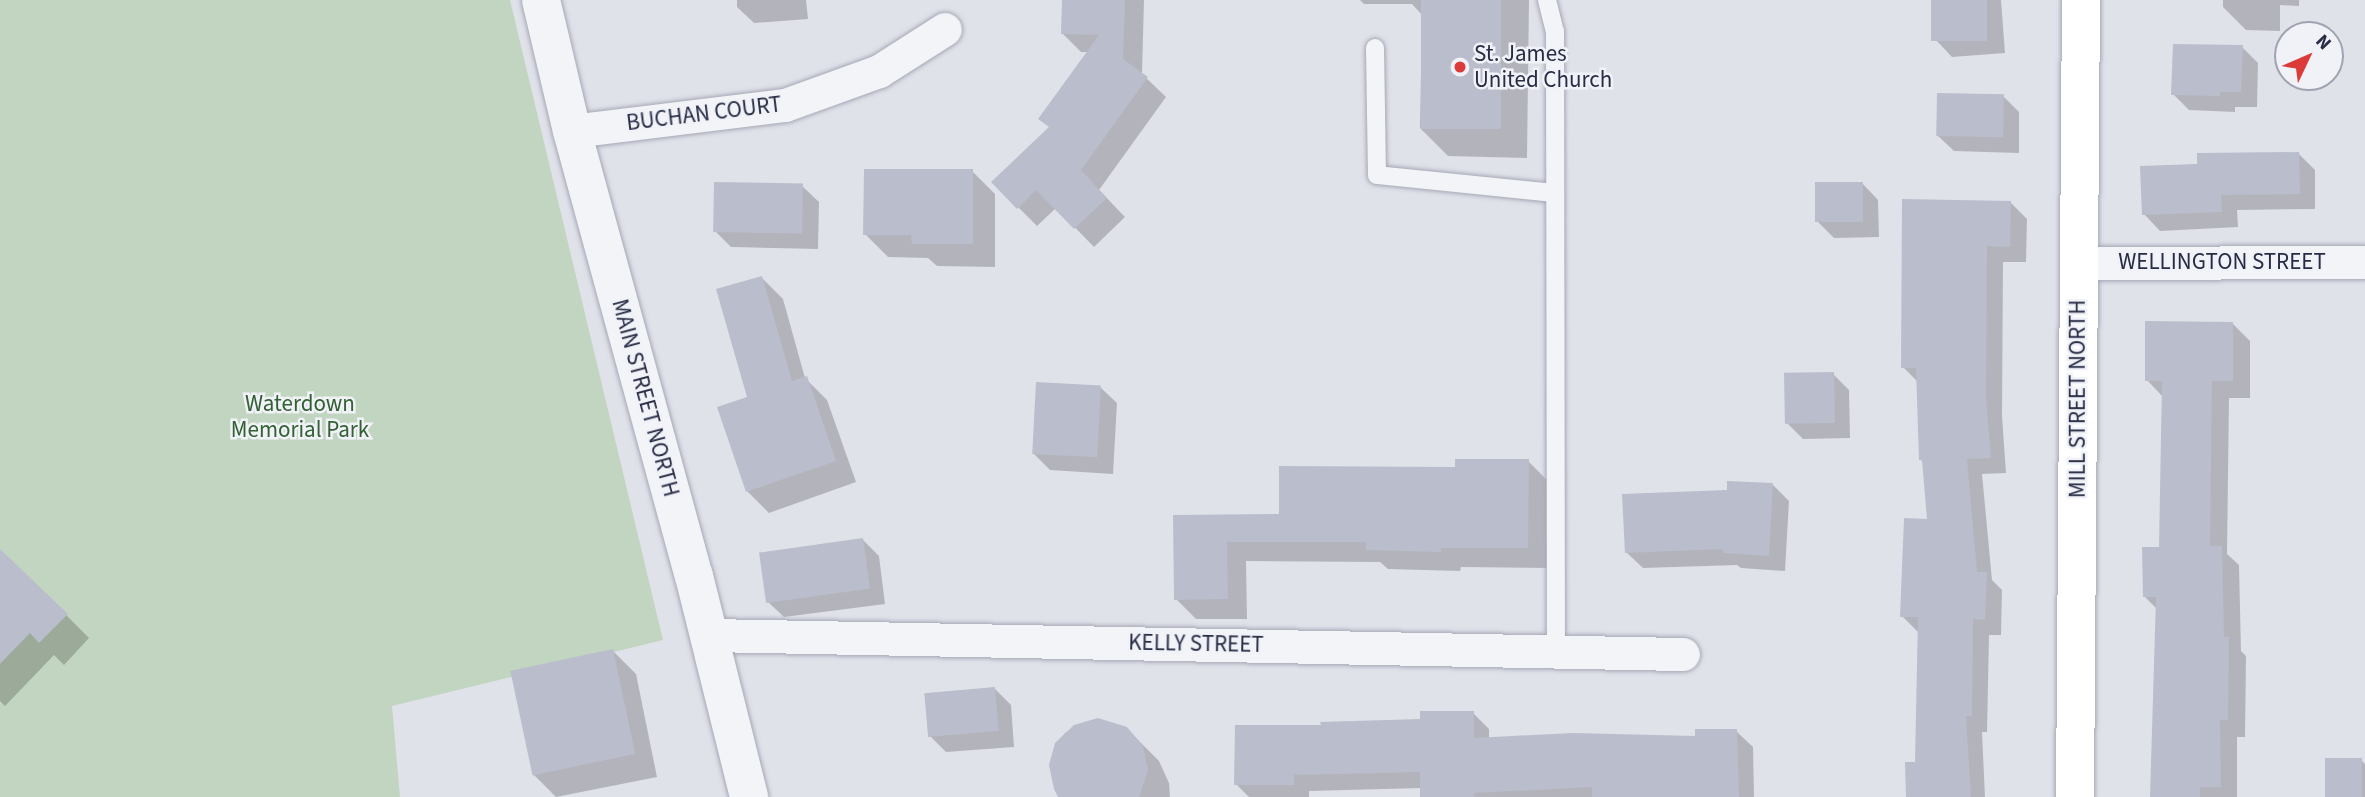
<!DOCTYPE html>
<html>
<head>
<meta charset="utf-8">
<style>
	body { margin:0 }
	#map { position:relative; width:2365px; height:797px; overflow:hidden; background:#e0e2ea; font-family:"Source Sans 3",sans-serif }
	div>[style] { position:absolute }
	.green>* { inset:0; background:#c2d5c0 }
	.shadow>* { inset:0; background:#0003 }
	.building>* { inset:0; background:#babdcb; transform-origin:0 0 }
	.roads { filter:drop-shadow(0 0 2px #a5a8b5) drop-shadow(0 0 2px #a5a8b5) }
	.service>* { height:18px; margin:-9px; padding:0 9px; transform-origin:9px; border-radius:9px; background:#f3f4f8 }
	.minor>* { height:33px; margin:-16.5px; padding:0 16.5px; transform-origin:16.5px; border-radius:16.5px; background:#f3f4f8 }
	.tertiary>* { height:38px; margin:-19px; padding:0 19px; transform-origin:19px; border-radius:19px; background:#f3f4f8 }
	.secondary>* { height:38px; margin:-19px; padding:0 19px; transform-origin:19px; border-radius:19px; background:#fff }
	.dots>* { width:19px; height:19px; translate:-50% -50%; box-sizing:border-box; border:4px solid #f0f2f8; border-radius:50% }
	span { translate:-50% -50%; white-space:nowrap; text-align:center; line-height:1.15; -webkit-text-stroke:5px #f0f2f8; paint-order:stroke }
	.poi-label { font-size:23px; color:#272c44 }
	.left { translate:0 -50%; text-align:left }
	.street-label { font-size:23px; color:#272c44 }
	.park-label { font-size:23px; color:#336133 }
	.north { position:absolute; left:2274px; top:21px; width:70px; height:70px; box-sizing:border-box; background:#f0f2f8; border:2px solid #a0a3b0; border-radius:50%; rotate:46deg; font-size:19px; font-weight:700; line-height:28px; text-align:center; color:#272c44 }
	.north::after { content:''; display:block; margin:auto; width:24px; height:32px; background:#dc3c39; clip-path:polygon(50% 0,100% 100%,50% 72%,0 100%) }
</style>
</head>
<body>
<div id="map">
	<div class="green">
		<div style="clip-path:polygon(0 0,510px 0,663px 640px,392px 706px,400px 797px,0 797px)"></div>
	</div>
	<div class="shadow">
		<div style="clip-path:polygon(737px 0,806px 0,808px 19px,754px 23px,737px 7px)"></div>
		<div style="clip-path:polygon(1063px 0,1144px 0,1142px 74px,1166px 97px,1099px 190px,1125px 217px,1094px 247px,1056px 208px,1037px 226px,993px 182px,1050px 128px,1041px 119px,1089px 52px,1081px 52px,1062px 33px)"></div>
		<div style="clip-path:polygon(1360px 0,1529px 0,1527px 158px,1448px 156px,1420px 128px,1422px 15px,1412px 4px,1364px 4px)"></div>
		<div style="clip-path:polygon(1933px 0,2001px 0,2005px 53px,1952px 57px,1936px 40px)"></div>
		<div style="clip-path:polygon(2223px 0,2299px 0,2299px 6px,2280px 5px,2280px 31px,2246px 30px,2223px 7px)"></div>
		<div style="clip-path:polygon(2242px 47px,2258px 63px,2257px 107px,2235px 107px,2235px 112px,2189px 110px,2173px 94px)"></div>
		<div style="clip-path:polygon(2003px 96px,2019px 112px,2019px 153px,1954px 151px,1937px 135px)"></div>
		<div style="clip-path:polygon(2298px 153px,2315px 170px,2315px 209px,2237px 210px,2238px 227px,2160px 231px,2144px 214px,2198px 165px)"></div>
		<div style="clip-path:polygon(972px 171px,995px 194px,995px 267px,937px 266px,928px 258px,888px 257px,865px 234px)"></div>
		<div style="clip-path:polygon(1862px 183px,1878px 200px,1879px 237px,1834px 238px,1817px 221px)"></div>
		<div style="clip-path:polygon(802px 186px,819px 202px,818px 249px,731px 247px,715px 231px)"></div>
		<div style="clip-path:polygon(2010px 202px,2027px 219px,2026px 262px,2003px 262px,2002px 416px,2006px 473px,1982px 474px,1992px 580px,2002px 590px,2001px 635px,1989px 635px,1987px 732px,1982px 732px,1985px 797px,1908px 797px,1917px 763px,1919px 633px,1902px 616px,1929px 521px,1924px 464px,1921px 460px,1918px 382px,1903px 367px)"></div>
		<div style="clip-path:polygon(762px 278px,783px 299px,805px 378px,827px 400px,856px 482px,769px 513px,748px 492px,719px 408px,749px 398px)"></div>
		<div style="clip-path:polygon(2232px 323px,2250px 341px,2250px 398px,2229px 398px,2227px 554px,2239px 565px,2241px 651px,2246px 656px,2245px 737px,2237px 737px,2237px 797px,2152px 797px,2157px 609px,2145px 597px,2161px 549px,2163px 397px,2147px 380px)"></div>
		<div style="clip-path:polygon(1833px 374px,1849px 390px,1850px 438px,1803px 439px,1787px 423px)"></div>
		<div style="clip-path:polygon(1100px 387px,1117px 403px,1113px 474px,1050px 470px,1034px 454px)"></div>
		<div style="clip-path:polygon(1528px 461px,1548px 481px,1548px 568px,1461px 567px,1460px 571px,1388px 569px,1380px 562px,1246px 561px,1247px 619px,1196px 619px,1176px 599px,1175px 516px,1281px 516px,1457px 469px)"></div>
		<div style="clip-path:polygon(1773px 485px,1789px 501px,1785px 571px,1741px 568px,1737px 565px,1643px 568px,1626px 552px,1728px 492px)"></div>
		<div style="clip-path:polygon(863px 540px,879px 556px,885px 604px,784px 617px,767px 601px)"></div>
		<div style="clip-path:polygon(0 565px,66px 615px,89px 638px,64px 665px,54px 655px,5px 706px,0 701px)"></div>
		<div style="clip-path:polygon(613px 651px,636px 674px,657px 777px,556px 797px,533px 774px)"></div>
		<div style="clip-path:polygon(995px 689px,1011px 705px,1014px 747px,946px 752px,929px 735px)"></div>
		<div style="clip-path:polygon(1473px 713px,1489px 729px,1489px 739px,1696px 738px,1736px 731px,1753px 747px,1754px 797px,1422px 797px,1422px 788px,1309px 791px,1309px 797px,1249px 797px,1236px 784px,1322px 727px,1421px 721px)"></div>
		<div style="clip-path:polygon(1086px 722px,1135px 737px,1159px 761px,1169px 783px,1170px 797px,1061px 797px,1055px 748px,1065px 733px)"></div>
		<div style="clip-path:polygon(2361px 760px,2365px 764px,2365px 797px,2327px 797px)"></div>
	</div>
	<div class="building">
		<div style="clip-path:polygon(1062px 0,1125px 0,1123px 59px,1148px 77px,1081px 170px,1107px 198px,1074px 229px,1036px 190px,1017px 209px,991px 182px,1049px 127px,1038px 119px,1099px 35px,1061px 34px)"></div>
		<div style="left:1421px;top:0;width:80px;height:129px"></div>
		<div style="left:1931px;top:0;width:56px;height:41px"></div>
		<div style="clip-path:polygon(2173px 44px,2243px 45px,2241px 92px,2220px 92px,2220px 96px,2171px 95px)"></div>
		<div style="left:1937px;top:93px;width:67px;height:43px;rotate:1deg"></div>
		<div style="clip-path:polygon(2299px 152px,2300px 194px,2221px 195px,2222px 212px,2142px 215px,2140px 166px,2197px 164px,2197px 153px)"></div>
		<div style="clip-path:polygon(864px 169px,973px 169px,973px 244px,912px 244px,911px 235px,863px 235px)"></div>
		<div style="left:714px;top:182px;width:89px;height:50px;rotate:1deg"></div>
		<div style="left:1815px;top:182px;width:48px;height:40px"></div>
		<div style="clip-path:polygon(1902px 199px,2011px 201px,2010px 247px,1987px 246px,1986px 399px,1991px 458px,1967px 459px,1977px 572px,1987px 572px,1985px 620px,1973px 619px,1972px 716px,1966px 716px,1971px 797px,1906px 797px,1905px 762px,1915px 762px,1918px 617px,1900px 617px,1904px 518px,1927px 519px,1922px 460px,1919px 460px,1916px 368px,1901px 368px)"></div>
		<div style="clip-path:polygon(762px 276px,792px 381px,807px 376px,836px 461px,746px 492px,717px 407px,747px 397px,716px 289px)"></div>
		<div style="clip-path:polygon(2145px 321px,2233px 322px,2233px 381px,2212px 381px,2210px 546px,2222px 546px,2224px 637px,2229px 637px,2228px 720px,2220px 720px,2221px 787px,2200px 787px,2200px 797px,2150px 797px,2156px 597px,2143px 597px,2142px 547px,2159px 547px,2162px 381px,2145px 381px)"></div>
		<div style="left:1834px;top:372px;width:51px;height:50px;rotate:89deg"></div>
		<div style="left:1036px;top:382px;width:65px;height:72px;rotate:3deg"></div>
		<div style="clip-path:polygon(1455px 459px,1529px 459px,1528px 548px,1441px 548px,1441px 552px,1366px 550px,1366px 542px,1227px 542px,1228px 599px,1174px 600px,1173px 515px,1279px 514px,1279px 466px,1455px 467px)"></div>
		<div style="clip-path:polygon(1727px 481px,1773px 483px,1769px 556px,1723px 553px,1723px 549px,1625px 553px,1622px 494px,1727px 490px)"></div>
		<div style="left:863px;top:538px;width:51px;height:105px;rotate:82deg"></div>
		<div style="clip-path:polygon(0 549px,68px 614px,39px 643px,30px 633px,0 664px)"></div>
		<div style="left:613px;top:649px;width:107px;height:105px;rotate:78deg"></div>
		<div style="left:995px;top:687px;width:44px;height:71px;rotate:85deg"></div>
		<div style="clip-path:polygon(1420px 711px,1474px 711px,1474px 738px,1573px 733px,1695px 736px,1695px 729px,1737px 729px,1739px 797px,1592px 797px,1592px 787px,1474px 793px,1474px 797px,1420px 797px,1420px 772px,1294px 775px,1294px 785px,1234px 785px,1235px 725px,1321px 725px,1320px 722px,1420px 719px)"></div>
		<div style="clip-path:polygon(1098px 718px,1127px 727px,1143px 746px,1148px 770px,1139px 797px,1058px 797px,1054px 789px,1049px 765px,1055px 743px,1074px 725px)"></div>
		<div style="left:2362px;top:758px;width:39px;height:37px;rotate:90deg"></div>
	</div>
	<div class="roads">
		<div class="service">
			<div style="left:1547px;top:0;width:32px;rotate:76deg"></div>
			<div style="left:1555px;top:31px;width:620px;rotate:89.91deg"></div>
			<div style="left:1375px;top:48px;width:127px;rotate:89.1deg"></div>
			<div style="left:1377px;top:175px;width:179px;rotate:5.8deg"></div>
		</div>
		<div class="minor">
			<div style="left:572px;top:131px;width:215px;rotate:-7deg"></div>
			<div style="left:785px;top:105px;width:100px;rotate:-19.9deg"></div>
			<div style="left:879px;top:71px;width:78px;rotate:-32.5deg"></div>
			<div style="left:2079px;top:263px;width:286px;rotate:-0.2deg"></div>
			<div style="left:709px;top:635px;width:974px;rotate:1.12deg"></div>
		</div>
		<div class="tertiary">
			<div style="left:541px;top:0;width:135px;rotate:76.7deg"></div>
			<div style="left:572px;top:131px;width:461px;rotate:74.7deg"></div>
			<div style="left:694px;top:576px;width:228px;rotate:76deg"></div>
		</div>
		<div class="secondary">
			<div style="left:2075px;top:797px;width:797px;rotate:-89.57deg"></div>
		</div>
	</div>
	<div class="dots">
		<div style="left:1460px;top:67px;background:#dc3c39"></div>
	</div>
	<div class="poi-label">
		<span class="left" style="left:1474px;top:67px">St. James<br>United Church</span>
	</div>
	<div class="street-label">
		<span style="left:704px;top:114px;rotate:-7deg">BUCHAN COURT</span>
		<span style="left:2222px;top:262px">WELLINGTON STREET</span>
		<span style="left:645px;top:398px;rotate:75deg">MAIN STREET NORTH</span>
		<span style="left:2078px;top:399px;rotate:-90deg">MILL STREET NORTH</span>
		<span style="left:1196px;top:644px;rotate:1deg">KELLY STREET</span>
	</div>
	<div class="park-label">
		<span style="left:300px;top:417px">Waterdown<br>Memorial Park</span>
	</div>
	<div class="north">N</div>
</div>
</body>
</html>
